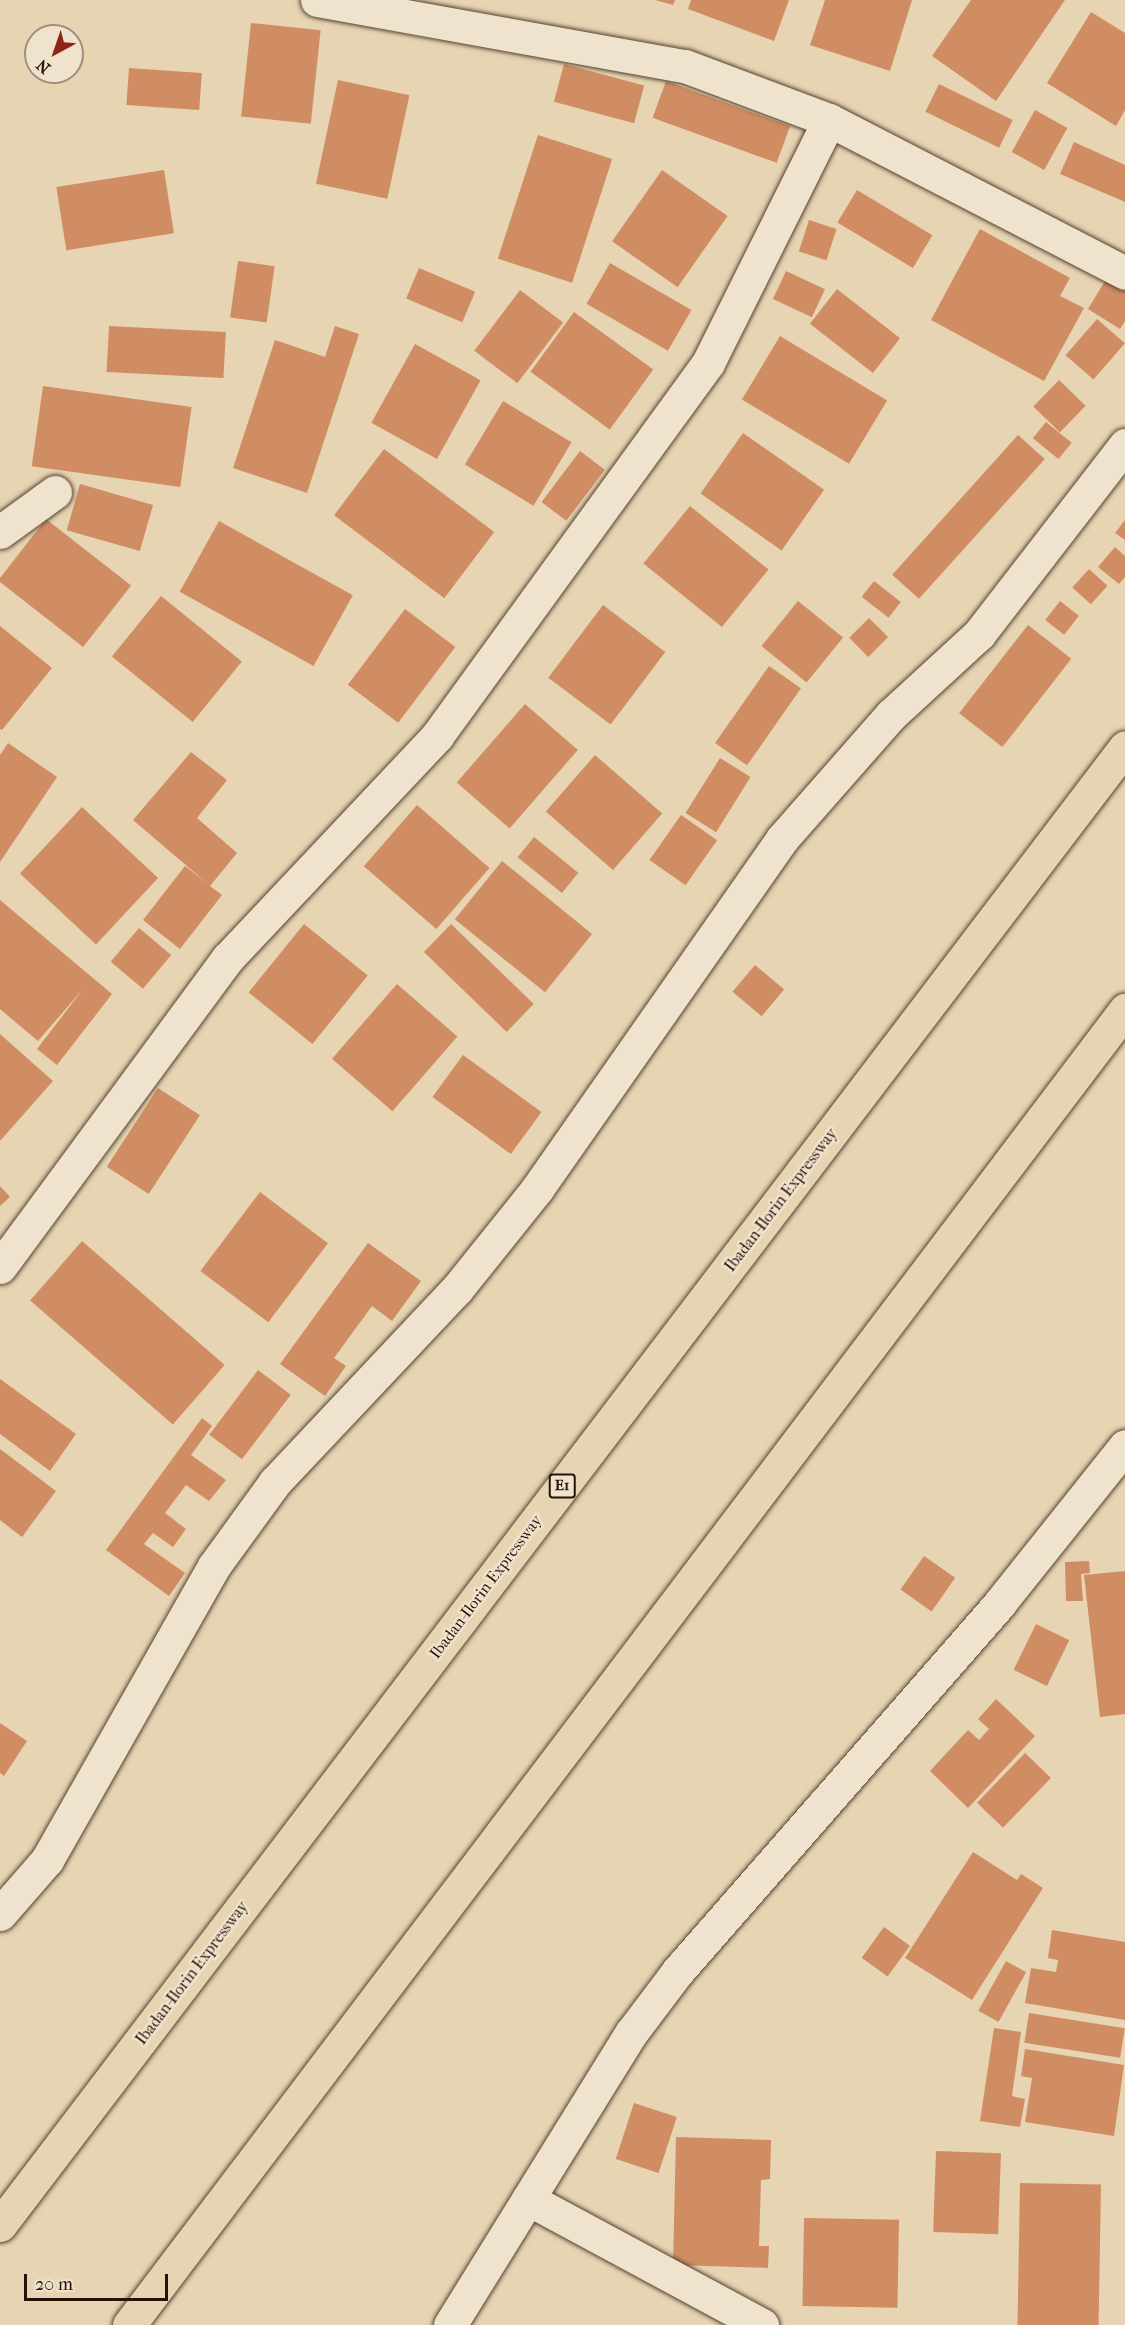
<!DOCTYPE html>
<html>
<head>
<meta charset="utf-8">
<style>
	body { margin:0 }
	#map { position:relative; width:1125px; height:2325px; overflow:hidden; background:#e6d4b2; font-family:"IM FELL French Canon",serif }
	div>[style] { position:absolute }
	.building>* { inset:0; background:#d08d63; transform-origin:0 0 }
	.roads { filter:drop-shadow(0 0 2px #554232) drop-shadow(0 0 2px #554232) }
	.minor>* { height:33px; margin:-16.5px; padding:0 16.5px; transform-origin:16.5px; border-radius:16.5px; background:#efe3cd }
	.motorway>* { height:33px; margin:-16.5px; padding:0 16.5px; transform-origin:16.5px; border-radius:16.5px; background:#e6d4b2 }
	span { translate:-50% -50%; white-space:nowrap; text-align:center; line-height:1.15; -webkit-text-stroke:5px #efe3cd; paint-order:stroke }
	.shield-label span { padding:2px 4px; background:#efe3cd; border:2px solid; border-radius:4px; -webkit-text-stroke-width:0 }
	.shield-label { font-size:15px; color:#251208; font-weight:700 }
	.street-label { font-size:16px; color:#251208 }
	.north { position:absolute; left:24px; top:24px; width:60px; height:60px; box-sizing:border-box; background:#efe3cd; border:2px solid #9e8f7e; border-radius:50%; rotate:220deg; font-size:16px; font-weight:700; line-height:24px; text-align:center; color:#251208 }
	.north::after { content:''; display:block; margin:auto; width:21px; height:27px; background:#8f2418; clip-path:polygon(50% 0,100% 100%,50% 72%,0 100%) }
	.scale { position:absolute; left:24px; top:2274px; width:144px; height:27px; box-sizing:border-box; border:3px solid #251208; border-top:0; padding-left:8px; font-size:18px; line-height:21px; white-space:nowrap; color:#251208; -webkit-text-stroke:4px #efe3cd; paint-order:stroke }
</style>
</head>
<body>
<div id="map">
	<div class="building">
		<div style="clip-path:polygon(655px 0,675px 0,673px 5px)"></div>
		<div style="clip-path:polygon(691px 0,789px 0,774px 41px,688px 9px)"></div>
		<div style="clip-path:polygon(825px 0,912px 0,890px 71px,810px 45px)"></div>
		<div style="clip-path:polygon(971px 0,1065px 0,996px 101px,932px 56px)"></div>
		<div style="clip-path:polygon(1091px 12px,1125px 33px,1125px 110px,1116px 126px,1047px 83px)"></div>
		<div style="left:251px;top:23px;width:70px;height:94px;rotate:6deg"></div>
		<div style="left:564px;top:64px;width:83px;height:39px;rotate:15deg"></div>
		<div style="left:129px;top:68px;width:73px;height:37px;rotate:4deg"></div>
		<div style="left:338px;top:80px;width:73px;height:106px;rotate:12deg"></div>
		<div style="left:666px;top:81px;width:132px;height:39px;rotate:20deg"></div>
		<div style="left:939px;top:84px;width:82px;height:31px;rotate:26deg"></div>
		<div style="left:1035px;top:110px;width:37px;height:48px;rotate:29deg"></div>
		<div style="left:538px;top:135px;width:78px;height:130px;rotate:18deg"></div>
		<div style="clip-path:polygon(1074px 142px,1125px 165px,1125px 202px,1060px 174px)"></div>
		<div style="left:164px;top:170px;width:64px;height:109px;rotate:81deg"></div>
		<div style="left:662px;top:170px;width:80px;height:87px;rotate:35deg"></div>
		<div style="left:857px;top:190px;width:88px;height:38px;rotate:31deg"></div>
		<div style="left:809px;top:220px;width:29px;height:33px;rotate:18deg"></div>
		<div style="clip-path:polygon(980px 229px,1070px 278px,1060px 296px,1084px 308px,1044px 381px,931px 320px)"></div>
		<div style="left:238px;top:261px;width:37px;height:57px;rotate:8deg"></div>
		<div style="left:610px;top:263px;width:94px;height:47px;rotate:30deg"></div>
		<div style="left:419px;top:268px;width:61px;height:33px;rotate:23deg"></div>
		<div style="left:786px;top:271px;width:43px;height:31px;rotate:25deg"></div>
		<div style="clip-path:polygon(1108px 276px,1125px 287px,1125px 321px,1120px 329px,1088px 309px)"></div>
		<div style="left:837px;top:289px;width:80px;height:44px;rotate:38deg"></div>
		<div style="left:520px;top:290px;width:54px;height:76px;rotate:37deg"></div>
		<div style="left:574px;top:312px;width:98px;height:74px;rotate:36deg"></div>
		<div style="left:1097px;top:319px;width:37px;height:48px;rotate:41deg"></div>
		<div style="left:109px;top:326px;width:117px;height:46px;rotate:3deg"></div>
		<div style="clip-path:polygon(335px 326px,359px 334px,307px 493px,233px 468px,275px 340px,325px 357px)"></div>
		<div style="left:780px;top:336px;width:125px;height:74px;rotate:31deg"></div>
		<div style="left:415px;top:344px;width:75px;height:90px;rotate:29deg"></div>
		<div style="left:1059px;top:380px;width:37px;height:37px;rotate:44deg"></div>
		<div style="left:43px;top:386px;width:150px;height:81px;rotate:8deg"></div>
		<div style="left:503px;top:401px;width:80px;height:74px;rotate:31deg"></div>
		<div style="left:1046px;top:422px;width:33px;height:21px;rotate:39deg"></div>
		<div style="left:743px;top:433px;width:99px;height:74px;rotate:35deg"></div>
		<div style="left:1018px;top:435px;width:36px;height:188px;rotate:42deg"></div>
		<div style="left:384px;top:449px;width:138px;height:83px;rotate:37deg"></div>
		<div style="left:580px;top:451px;width:31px;height:64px;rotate:37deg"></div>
		<div style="left:80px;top:484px;width:76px;height:48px;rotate:16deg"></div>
		<div style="left:690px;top:506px;width:101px;height:74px;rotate:39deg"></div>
		<div style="left:46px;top:519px;width:108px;height:78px;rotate:38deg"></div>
		<div style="clip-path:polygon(1125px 520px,1125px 540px,1115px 533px)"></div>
		<div style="left:219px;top:521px;width:153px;height:81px;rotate:29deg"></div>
		<div style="clip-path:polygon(1115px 547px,1125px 556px,1125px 577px,1119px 584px,1098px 567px)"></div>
		<div style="left:1089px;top:569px;width:25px;height:25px;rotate:42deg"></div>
		<div style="left:874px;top:581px;width:34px;height:20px;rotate:38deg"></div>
		<div style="left:161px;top:596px;width:104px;height:78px;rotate:39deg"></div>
		<div style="left:798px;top:601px;width:58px;height:58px;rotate:39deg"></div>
		<div style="left:1060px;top:601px;width:24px;height:24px;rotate:38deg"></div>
		<div style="left:603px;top:605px;width:78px;height:91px;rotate:37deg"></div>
		<div style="left:405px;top:609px;width:63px;height:95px;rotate:37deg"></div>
		<div style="left:869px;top:618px;width:27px;height:28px;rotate:45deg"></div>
		<div style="left:1028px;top:625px;width:55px;height:112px;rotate:38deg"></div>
		<div style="clip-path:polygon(0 626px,52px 668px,2px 730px,0 729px)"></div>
		<div style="left:769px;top:666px;width:39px;height:94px;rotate:35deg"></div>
		<div style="left:525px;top:704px;width:70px;height:104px;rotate:41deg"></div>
		<div style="clip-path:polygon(8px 743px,57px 777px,0 862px,0 755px)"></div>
		<div style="clip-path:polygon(191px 752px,227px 780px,197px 818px,237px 853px,210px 886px,222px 895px,180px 949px,143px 920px,185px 866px,208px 884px,133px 820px)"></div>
		<div style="left:595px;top:755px;width:89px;height:75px;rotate:41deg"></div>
		<div style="left:720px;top:758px;width:36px;height:65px;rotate:32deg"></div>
		<div style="left:417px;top:805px;width:96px;height:81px;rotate:41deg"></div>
		<div style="left:82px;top:807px;width:104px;height:91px;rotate:43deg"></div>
		<div style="left:681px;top:815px;width:44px;height:55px;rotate:35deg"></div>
		<div style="left:534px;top:837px;width:57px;height:26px;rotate:39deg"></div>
		<div style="left:502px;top:861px;width:116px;height:75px;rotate:39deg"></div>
		<div style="clip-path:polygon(0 900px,112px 994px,57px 1065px,37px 1049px,83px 989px,38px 1041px,0 1009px)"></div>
		<div style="left:304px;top:924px;width:82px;height:88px;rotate:39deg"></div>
		<div style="left:451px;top:924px;width:115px;height:39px;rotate:44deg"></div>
		<div style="left:139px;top:928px;width:42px;height:44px;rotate:40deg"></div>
		<div style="left:755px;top:965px;width:38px;height:35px;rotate:40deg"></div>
		<div style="left:397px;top:984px;width:80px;height:99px;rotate:41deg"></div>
		<div style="clip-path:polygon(0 1034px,53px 1081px,0 1141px)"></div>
		<div style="left:463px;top:1055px;width:97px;height:52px;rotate:36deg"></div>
		<div style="left:158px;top:1088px;width:50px;height:94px;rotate:33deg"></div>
		<div style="clip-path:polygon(0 1186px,10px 1197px,0 1206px)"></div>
		<div style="left:260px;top:1192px;width:85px;height:99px;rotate:37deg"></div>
		<div style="left:82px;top:1241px;width:189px;height:79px;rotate:41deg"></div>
		<div style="clip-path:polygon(368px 1243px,421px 1281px,392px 1321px,372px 1306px,334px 1358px,346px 1366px,325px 1396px,280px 1364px)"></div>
		<div style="left:258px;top:1370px;width:41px;height:81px;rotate:37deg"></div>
		<div style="clip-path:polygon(0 1379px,76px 1434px,50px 1471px,0 1434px)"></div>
		<div style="clip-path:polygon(202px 1418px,212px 1426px,191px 1455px,226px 1480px,209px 1501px,186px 1485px,165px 1513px,186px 1529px,173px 1547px,153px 1533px,144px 1544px,185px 1573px,169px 1596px,106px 1550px)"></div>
		<div style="clip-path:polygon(0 1449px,56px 1491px,22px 1537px,0 1520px)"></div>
		<div style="left:924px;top:1556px;width:38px;height:41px;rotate:35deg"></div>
		<div style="clip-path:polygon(1089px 1561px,1090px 1573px,1081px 1574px,1083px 1601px,1066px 1601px,1065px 1562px)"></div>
		<div style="clip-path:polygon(1125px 1571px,1125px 1714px,1100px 1717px,1084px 1575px)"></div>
		<div style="left:1036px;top:1624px;width:37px;height:51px;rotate:26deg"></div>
		<div style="clip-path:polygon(996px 1699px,1035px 1736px,968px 1808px,930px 1771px,968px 1730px,979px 1740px,989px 1729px,978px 1719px)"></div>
		<div style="clip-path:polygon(0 1723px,27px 1741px,4px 1776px,0 1773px)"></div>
		<div style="left:1025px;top:1753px;width:36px;height:69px;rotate:44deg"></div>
		<div style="clip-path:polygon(973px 1852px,1017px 1880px,1021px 1874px,1043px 1888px,972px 2000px,905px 1958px)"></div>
		<div style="left:884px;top:1927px;width:32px;height:38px;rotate:36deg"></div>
		<div style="clip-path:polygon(1052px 1930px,1125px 1942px,1125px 2020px,1025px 2003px,1031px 1968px,1056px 1972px,1058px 1960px,1048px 1958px)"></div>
		<div style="left:1006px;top:1961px;width:23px;height:57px;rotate:29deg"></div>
		<div style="left:1029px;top:2013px;width:97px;height:30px;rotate:9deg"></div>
		<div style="clip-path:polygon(994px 2028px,1021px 2032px,1012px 2096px,1025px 2099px,1020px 2127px,980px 2121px)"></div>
		<div style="clip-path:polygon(1025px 2049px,1124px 2065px,1114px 2136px,1025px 2122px,1032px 2078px,1021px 2076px)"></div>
		<div style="left:634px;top:2103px;width:45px;height:59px;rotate:18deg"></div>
		<div style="clip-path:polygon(676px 2137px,771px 2140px,770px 2179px,761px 2180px,759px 2246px,769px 2246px,768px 2268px,673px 2265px)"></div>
		<div style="left:936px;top:2151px;width:65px;height:81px;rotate:2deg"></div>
		<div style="left:1020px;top:2183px;width:81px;height:142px;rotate:1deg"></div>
		<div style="left:804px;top:2218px;width:95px;height:88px;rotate:1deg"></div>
	</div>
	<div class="roads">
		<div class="minor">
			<div style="left:317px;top:0;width:374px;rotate:10.2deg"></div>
			<div style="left:685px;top:66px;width:154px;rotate:20.6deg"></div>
			<div style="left:829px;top:120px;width:333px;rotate:27.3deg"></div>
			<div style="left:0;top:532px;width:68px;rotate:-36deg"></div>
			<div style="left:0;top:1267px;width:384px;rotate:-53.6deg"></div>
			<div style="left:228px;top:958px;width:305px;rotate:-46.7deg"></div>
			<div style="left:437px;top:736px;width:461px;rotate:-54deg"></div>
			<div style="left:708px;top:363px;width:271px;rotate:-63.5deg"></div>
			<div style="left:0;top:1914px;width:72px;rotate:-49deg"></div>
			<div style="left:47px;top:1860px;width:338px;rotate:-60.4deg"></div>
			<div style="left:214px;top:1566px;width:104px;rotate:-54deg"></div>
			<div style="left:275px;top:1482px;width:265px;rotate:-46.7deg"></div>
			<div style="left:457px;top:1289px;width:128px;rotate:-51.3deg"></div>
			<div style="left:537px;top:1189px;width:427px;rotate:-55deg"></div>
			<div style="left:782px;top:839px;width:165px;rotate:-48.7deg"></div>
			<div style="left:891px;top:715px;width:120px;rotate:-42.6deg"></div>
			<div style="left:979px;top:634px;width:239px;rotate:-52.3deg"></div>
			<div style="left:528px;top:2199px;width:266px;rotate:28.3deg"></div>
			<div style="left:450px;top:2325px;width:345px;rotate:-58.2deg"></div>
			<div style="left:632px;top:2032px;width:76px;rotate:-53deg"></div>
			<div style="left:678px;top:1971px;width:488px;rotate:-48.8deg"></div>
			<div style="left:999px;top:1604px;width:202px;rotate:-51.4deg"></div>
		</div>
		<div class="motorway">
			<div style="left:0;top:2225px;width:1857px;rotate:-52.72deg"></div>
			<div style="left:129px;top:2325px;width:1650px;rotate:-52.86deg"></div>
		</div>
	</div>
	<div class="shield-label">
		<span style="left:562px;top:1486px">E1</span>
	</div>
	<div class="street-label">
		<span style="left:781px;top:1200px;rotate:-53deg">Ibadan-Ilorin Expressway</span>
		<span style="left:486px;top:1587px;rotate:-53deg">Ibadan-Ilorin Expressway</span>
		<span style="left:192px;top:1973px;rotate:-53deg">Ibadan-Ilorin Expressway</span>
	</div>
	<div class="north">N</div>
	<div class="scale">20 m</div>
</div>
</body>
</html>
